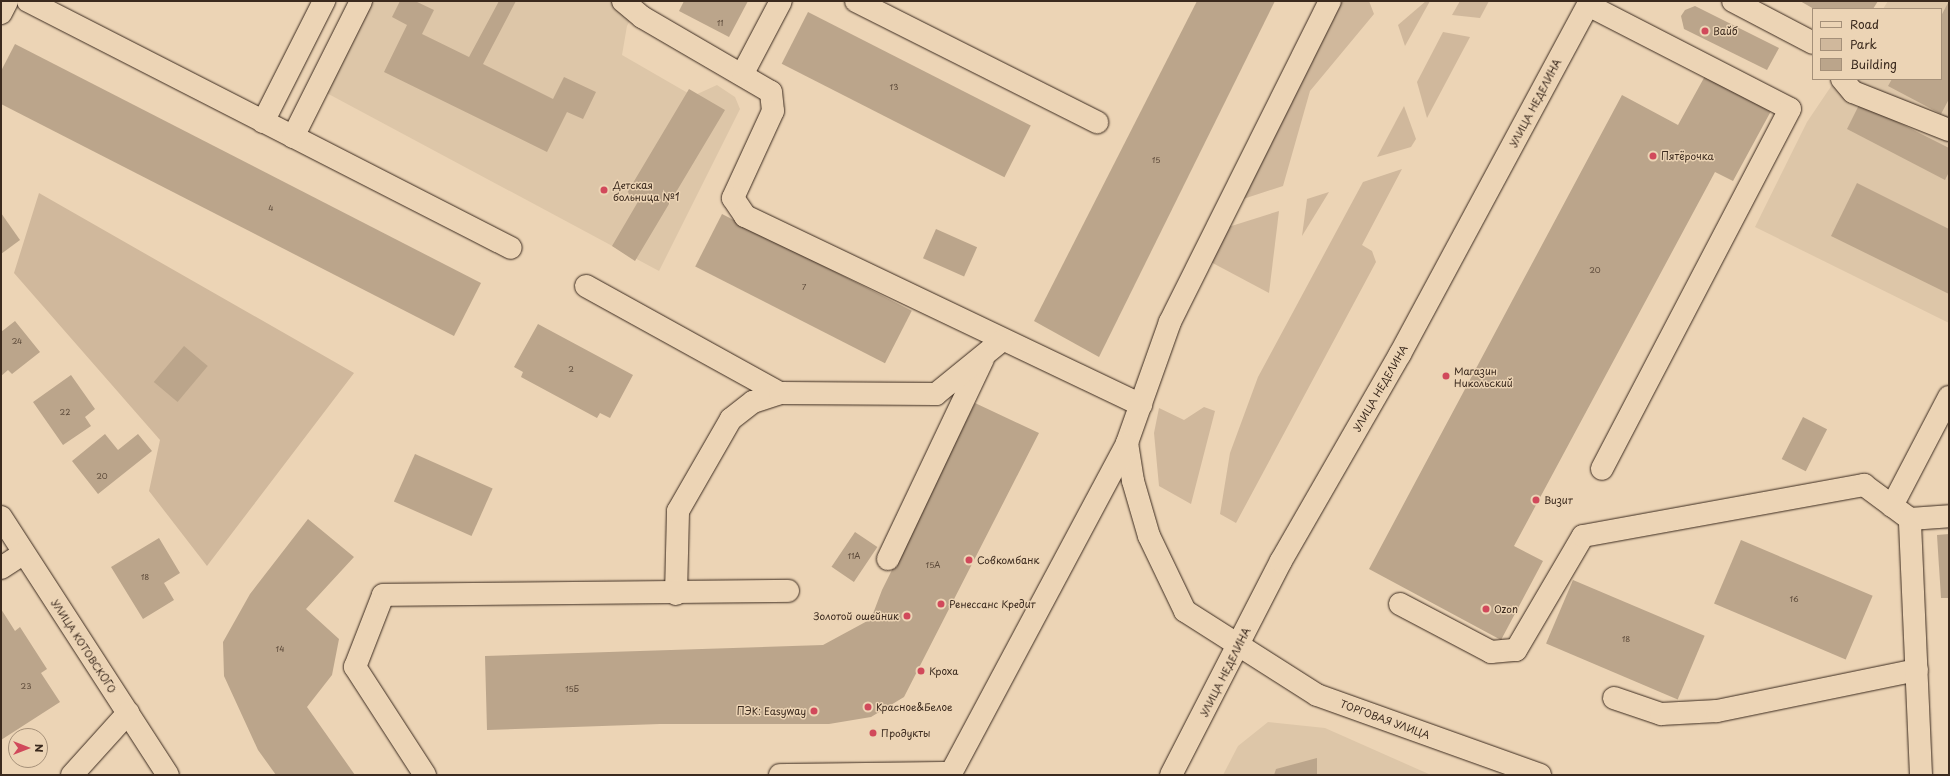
<!DOCTYPE html>
<html>
<head>
<meta charset="utf-8">
<style>
	body { margin:0 }
	#map { position:relative; width:1950px; height:776px; overflow:hidden; background:#ecd4b5; font-family:"Playpen Sans",sans-serif }
	div>[style] { position:absolute }
	.built>* { inset:0; background:#ddc6a8 }
	.green>* { inset:0; background:#d0b89c }
	.building>* { inset:0; background:#bba58b; transform-origin:0 0 }
	.roads { filter:drop-shadow(0 0 1px #3b2a1e) drop-shadow(0 0 1px #3b2a1e) }
	.minor>* { height:22px; margin:-11px; padding:0 11px; transform-origin:11px; border-radius:11px; background:#ecd4b5 }
	.major>* { height:22px; margin:-11px; padding:0 11px; transform-origin:11px; border-radius:11px; background:#ecd4b5 }
	.dots>* { width:11px; height:11px; translate:-50% -50%; box-sizing:border-box; border:2px solid #ecd4b5; border-radius:50% }
	span { translate:-50% -50%; white-space:nowrap; text-align:center; line-height:1.15; -webkit-text-stroke:3px #ecd4b5; paint-order:stroke }
	.number-label { font-size:8px; color:#5b4939 }
	.number-label span { -webkit-text-stroke-width:0 }
	.poi-label { font-size:10px; color:#3b2a1e }
	.left { translate:0 -50%; text-align:left }
	.right { translate:-100% -50%; text-align:right }
	.street-label { font-size:10px; color:#3b2a1e }
	.frame { position:absolute; inset:0; border:2px solid #3b2a1e; pointer-events:none }
	.legend { position:absolute; left:1812px; top:8px; width:130px; height:72px; box-sizing:border-box; background:#ecd4b5; border:1px solid #a59079; margin:0; padding:5px 7px; list-style:none; font-size:12px; color:#3b2a1e }
	.legend li { display:flex; align-items:center; gap:8px; height:20px }
	.legend b { width:20px; border:1px solid #a59079 }
	.north { position:absolute; left:8px; top:728px; width:40px; height:40px; box-sizing:border-box; background:#ecd4b5; border:1px solid #a59079; border-radius:50%; rotate:90deg; font-size:11px; font-weight:700; line-height:16px; text-align:center; color:#3b2a1e }
	.north::after { content:''; display:block; margin:auto; width:14px; height:18px; background:#d1495b; clip-path:polygon(50% 0,100% 100%,50% 72%,0 100%) }
</style>
</head>
<body>
<div id="map">
	<div class="built">
		<div style="clip-path:polygon(349px 1px,641px 1px,627px 26px,622px 55px,693px 96px,717px 85px,735px 97px,740px 109px,659px 271px,308px 83px)"></div>
		<div style="clip-path:polygon(1888px 1px,1949px 1px,1949px 323px,1755px 227px,1807px 122px,1836px 79px,1941px 79px,1941px 9px,1883px 9px)"></div>
		<div style="clip-path:polygon(1268px 722px,1325px 728px,1431px 775px,1223px 775px,1238px 746px)"></div>
	</div>
	<div class="green">
		<div style="clip-path:polygon(1334px 1px,1369px 1px,1374px 14px,1310px 91px,1283px 186px,1234px 202px)"></div>
		<div style="clip-path:polygon(1426px 1px,1430px 1px,1405px 46px,1398px 25px)"></div>
		<div style="clip-path:polygon(1460px 1px,1489px 1px,1480px 18px,1452px 15px)"></div>
		<div style="clip-path:polygon(1443px 32px,1470px 37px,1427px 118px,1417px 82px)"></div>
		<div style="clip-path:polygon(1404px 106px,1416px 139px,1411px 147px,1377px 157px)"></div>
		<div style="clip-path:polygon(1402px 169px,1362px 245px,1372px 251px,1376px 262px,1236px 523px,1220px 514px,1230px 453px,1258px 377px,1363px 182px)"></div>
		<div style="clip-path:polygon(1329px 192px,1302px 236px,1307px 199px)"></div>
		<div style="clip-path:polygon(39px 193px,354px 373px,207px 566px,149px 491px,160px 440px,14px 273px)"></div>
		<div style="clip-path:polygon(1279px 211px,1269px 293px,1207px 260px,1222px 229px)"></div>
		<div style="clip-path:polygon(1204px 407px,1215px 411px,1191px 504px,1159px 486px,1154px 433px,1159px 408px,1184px 420px)"></div>
	</div>
	<div class="building">
		<div style="clip-path:polygon(400px 1px,415px 1px,434px 10px,422px 34px,469px 57px,499px 1px,516px 1px,483px 64px,553px 99px,564px 77px,596px 92px,583px 119px,567px 112px,547px 152px,384px 72px,407px 25px,392px 17px)"></div>
		<div style="clip-path:polygon(684px 1px,748px 1px,729px 37px,679px 11px)"></div>
		<div style="clip-path:polygon(1197px 1px,1275px 1px,1099px 357px,1034px 321px)"></div>
		<div style="clip-path:polygon(1800px 1px,1878px 1px,1873px 9px,1814px 9px)"></div>
		<div style="clip-path:polygon(1949px 1px,1949px 99px,1941px 114px,1888px 86px,1892px 79px,1941px 79px,1941px 16px)"></div>
		<div style="clip-path:polygon(1695px 6px,1779px 48px,1767px 70px,1684px 29px,1681px 16px,1685px 10px)"></div>
		<div style="left:808px;top:12px;width:250px;height:58px;rotate:27deg"></div>
		<div style="clip-path:polygon(15px 44px,481px 283px,454px 336px,1px 104px,1px 71px)"></div>
		<div style="clip-path:polygon(1705px 76px,1771px 111px,1733px 181px,1715px 172px,1514px 546px,1543px 561px,1501px 640px,1369px 569px,1622px 95px,1678px 125px)"></div>
		<div style="clip-path:polygon(689px 89px,725px 110px,635px 261px,612px 246px,639px 200px,627px 193px)"></div>
		<div style="clip-path:polygon(1860px 103px,1949px 148px,1949px 172px,1945px 180px,1847px 129px)"></div>
		<div style="clip-path:polygon(1857px 183px,1949px 229px,1949px 294px,1831px 236px)"></div>
		<div style="clip-path:polygon(1px 213px,20px 240px,1px 254px)"></div>
		<div style="left:722px;top:214px;width:213px;height:59px;rotate:27deg"></div>
		<div style="left:936px;top:229px;width:45px;height:32px;rotate:24deg"></div>
		<div style="clip-path:polygon(15px 321px,40px 352px,12px 374px,8px 370px,1px 376px,1px 332px)"></div>
		<div style="clip-path:polygon(538px 324px,633px 375px,610px 418px,600px 413px,597px 418px,521px 377px,523px 372px,514px 367px)"></div>
		<div style="left:184px;top:346px;width:31px;height:47px;rotate:40deg"></div>
		<div style="clip-path:polygon(71px 375px,95px 409px,85px 417px,91px 426px,63px 445px,33px 402px)"></div>
		<div style="clip-path:polygon(975px 403px,1039px 433px,904px 697px,871px 717px,829px 724px,660px 724px,487px 730px,485px 656px,823px 645px,871px 619px,882px 590px)"></div>
		<div style="left:1803px;top:417px;width:27px;height:47px;rotate:27deg"></div>
		<div style="clip-path:polygon(105px 434px,118px 450px,138px 434px,152px 451px,98px 494px,72px 461px)"></div>
		<div style="left:415px;top:454px;width:85px;height:52px;rotate:24deg"></div>
		<div style="clip-path:polygon(308px 519px,354px 557px,306px 609px,339px 639px,332px 675px,307px 707px,355px 775px,276px 775px,258px 750px,224px 676px,223px 642px,250px 594px)"></div>
		<div style="left:855px;top:532px;width:27px;height:42px;rotate:34deg"></div>
		<div style="clip-path:polygon(1949px 534px,1949px 598px,1941px 598px,1937px 535px)"></div>
		<div style="clip-path:polygon(159px 538px,180px 573px,164px 583px,174px 600px,143px 619px,111px 567px)"></div>
		<div style="left:1741px;top:540px;width:143px;height:69px;rotate:23deg"></div>
		<div style="left:1573px;top:580px;width:143px;height:69px;rotate:23deg"></div>
		<div style="clip-path:polygon(1px 609px,15px 631px,20px 627px,47px 669px,41px 673px,60px 702px,1px 740px)"></div>
		<div style="clip-path:polygon(1317px 758px,1317px 775px,1274px 775px,1276px 769px)"></div>
	</div>
	<div class="roads">
		<div class="minor">
			<div style="left:28px;top:1px;width:542px;rotate:27.08deg"></div>
			<div style="left:623px;top:1px;width:25px;rotate:40deg"></div>
			<div style="left:642px;top:17px;width:149px;rotate:30.2deg"></div>
			<div style="left:771px;top:92px;width:19px;rotate:84deg"></div>
			<div style="left:773px;top:111px;width:96px;rotate:114.7deg"></div>
			<div style="left:733px;top:198px;width:22px;rotate:56deg"></div>
			<div style="left:745px;top:216px;width:439px;rotate:25.5deg"></div>
			<div style="left:856px;top:1px;width:270px;rotate:26.7deg"></div>
			<div style="left:1330px;top:1px;width:359px;rotate:116.5deg"></div>
			<div style="left:1170px;top:322px;width:128px;rotate:109.6deg"></div>
			<div style="left:1127px;top:443px;width:38px;rotate:81deg"></div>
			<div style="left:1133px;top:481px;width:57px;rotate:73.8deg"></div>
			<div style="left:1149px;top:536px;width:83px;rotate:64.4deg"></div>
			<div style="left:1185px;top:611px;width:156px;rotate:32.5deg"></div>
			<div style="left:1317px;top:695px;width:237px;rotate:19.7deg"></div>
			<div style="left:1733px;top:1px;width:90px;rotate:27.7deg"></div>
			<div style="left:1588px;top:5px;width:227px;rotate:27.2deg"></div>
			<div style="left:1790px;top:109px;width:406px;rotate:117.6deg"></div>
			<div style="left:1px;top:13px;width:13px;rotate:-63deg"></div>
			<div style="left:743px;top:73px;width:81px;rotate:-62.2deg"></div>
			<div style="left:1842px;top:79px;width:17px;rotate:50deg"></div>
			<div style="left:1853px;top:92px;width:103px;rotate:21.6deg"></div>
			<div style="left:263px;top:122px;width:136px;rotate:-63.2deg"></div>
			<div style="left:293px;top:137px;width:152px;rotate:-63.4deg"></div>
			<div style="left:586px;top:286px;width:222px;rotate:28.9deg"></div>
			<div style="left:1892px;top:506px;width:123px;rotate:-62.4deg"></div>
			<div style="left:1px;top:517px;width:307px;rotate:57.1deg"></div>
			<div style="left:888px;top:559px;width:221px;rotate:-64.6deg"></div>
			<div style="left:1px;top:568px;width:27px;rotate:-33deg"></div>
			<div style="left:676px;top:594px;width:83px;rotate:-88.6deg"></div>
			<div style="left:678px;top:511px;width:106px;rotate:-60.1deg"></div>
			<div style="left:731px;top:419px;width:28px;rotate:-38deg"></div>
			<div style="left:753px;top:402px;width:28px;rotate:-18deg"></div>
			<div style="left:780px;top:393px;width:156px;rotate:0.4deg"></div>
			<div style="left:936px;top:394px;width:84px;rotate:-39.2deg"></div>
			<div style="left:1400px;top:604px;width:103px;rotate:27.8deg"></div>
			<div style="left:1491px;top:652px;width:25px;rotate:-5deg"></div>
			<div style="left:1516px;top:650px;width:132px;rotate:-59.6deg"></div>
			<div style="left:1583px;top:536px;width:286px;rotate:-10.3deg"></div>
			<div style="left:1864px;top:485px;width:57px;rotate:36.5deg"></div>
			<div style="left:1614px;top:698px;width:50px;rotate:18.8deg"></div>
			<div style="left:1661px;top:714px;width:56px;rotate:-3.1deg"></div>
			<div style="left:1717px;top:711px;width:204px;rotate:-11.6deg"></div>
			<div style="left:72px;top:775px;width:84px;rotate:-47.9deg"></div>
			<div style="left:425px;top:775px;width:129px;rotate:-122.9deg"></div>
			<div style="left:355px;top:667px;width:77px;rotate:-68.7deg"></div>
			<div style="left:383px;top:595px;width:405px;rotate:-0.6deg"></div>
			<div style="left:780px;top:775px;width:171px;rotate:-0.7deg"></div>
			<div style="left:950px;top:775px;width:376px;rotate:-61.9deg"></div>
			<div style="left:1921px;top:775px;width:256px;rotate:-92.5deg"></div>
			<div style="left:1910px;top:519px;width:39px;rotate:-4deg"></div>
		</div>
		<div class="major">
			<div style="left:1171px;top:775px;width:241px;rotate:-62.8deg"></div>
			<div style="left:1281px;top:561px;width:239px;rotate:-60.1deg"></div>
			<div style="left:1400px;top:354px;width:401px;rotate:-61.7deg"></div>
		</div>
	</div>
	<div class="dots">
		<div style="left:1705px;top:31px;background:#d1495b"></div>
		<div style="left:1653px;top:156px;background:#d1495b"></div>
		<div style="left:604px;top:190px;background:#d1495b"></div>
		<div style="left:1446px;top:376px;background:#d1495b"></div>
		<div style="left:1536px;top:500px;background:#d1495b"></div>
		<div style="left:969px;top:560px;background:#d1495b"></div>
		<div style="left:941px;top:604px;background:#d1495b"></div>
		<div style="left:1486px;top:609px;background:#d1495b"></div>
		<div style="left:907px;top:616px;background:#d1495b"></div>
		<div style="left:921px;top:671px;background:#d1495b"></div>
		<div style="left:868px;top:707px;background:#d1495b"></div>
		<div style="left:814px;top:711px;background:#d1495b"></div>
		<div style="left:873px;top:733px;background:#d1495b"></div>
	</div>
	<div class="number-label">
		<span style="left:720px;top:24px">11</span>
		<span style="left:894px;top:88px">13</span>
		<span style="left:1156px;top:161px">15</span>
		<span style="left:271px;top:209px">4</span>
		<span style="left:1595px;top:271px">20</span>
		<span style="left:804px;top:288px">7</span>
		<span style="left:17px;top:342px">24</span>
		<span style="left:571px;top:370px">2</span>
		<span style="left:65px;top:413px">22</span>
		<span style="left:102px;top:477px">20</span>
		<span style="left:854px;top:557px">11А</span>
		<span style="left:933px;top:566px">15А</span>
		<span style="left:145px;top:578px">18</span>
		<span style="left:1794px;top:600px">16</span>
		<span style="left:1626px;top:640px">18</span>
		<span style="left:280px;top:650px">14</span>
		<span style="left:26px;top:687px">23</span>
		<span style="left:572px;top:690px">15Б</span>
	</div>
	<div class="poi-label">
		<span class="left" style="left:1713px;top:31px">Вайб</span>
		<span class="left" style="left:1661px;top:156px">Пятёрочка</span>
		<span class="left" style="left:613px;top:190px">Детская<br>больница №1</span>
		<span class="left" style="left:1454px;top:376px">Магазин<br>Никольский</span>
		<span class="left" style="left:1544px;top:500px">Визит</span>
		<span class="left" style="left:977px;top:560px">Совкомбанк</span>
		<span class="left" style="left:949px;top:604px">Ренессанс Кредит</span>
		<span class="left" style="left:1494px;top:609px">Ozon</span>
		<span class="right" style="left:899px;top:616px">Золотой ошейник</span>
		<span class="left" style="left:929px;top:671px">Кроха</span>
		<span class="left" style="left:876px;top:707px">Красное&amp;Белое</span>
		<span class="right" style="left:806px;top:711px">ПЭК: Easyway</span>
		<span class="left" style="left:881px;top:733px">Продукты</span>
	</div>
	<div class="street-label">
		<span style="left:1535px;top:103px;rotate:-62deg">УЛИЦА НЕДЕЛИНА</span>
		<span style="left:1380px;top:388px;rotate:-60deg">УЛИЦА НЕДЕЛИНА</span>
		<span style="left:84px;top:646px;rotate:57deg">УЛИЦА КОТОВСКОГО</span>
		<span style="left:1225px;top:672px;rotate:-63deg">УЛИЦА НЕДЕЛИНА</span>
		<span style="left:1385px;top:719px;rotate:20deg">ТОРГОВАЯ УЛИЦА</span>
	</div>
	<div class="frame"></div>
	<ul class="legend">
	<li><b style="height:5px;background:#ecd4b5"></b>Road</li>
	<li><b style="height:11px;background:#d0b89c"></b>Park</li>
	<li><b style="height:11px;background:#bba58b"></b>Building</li>
	</ul>
	<div class="north">N</div>
</div>
</body>
</html>
